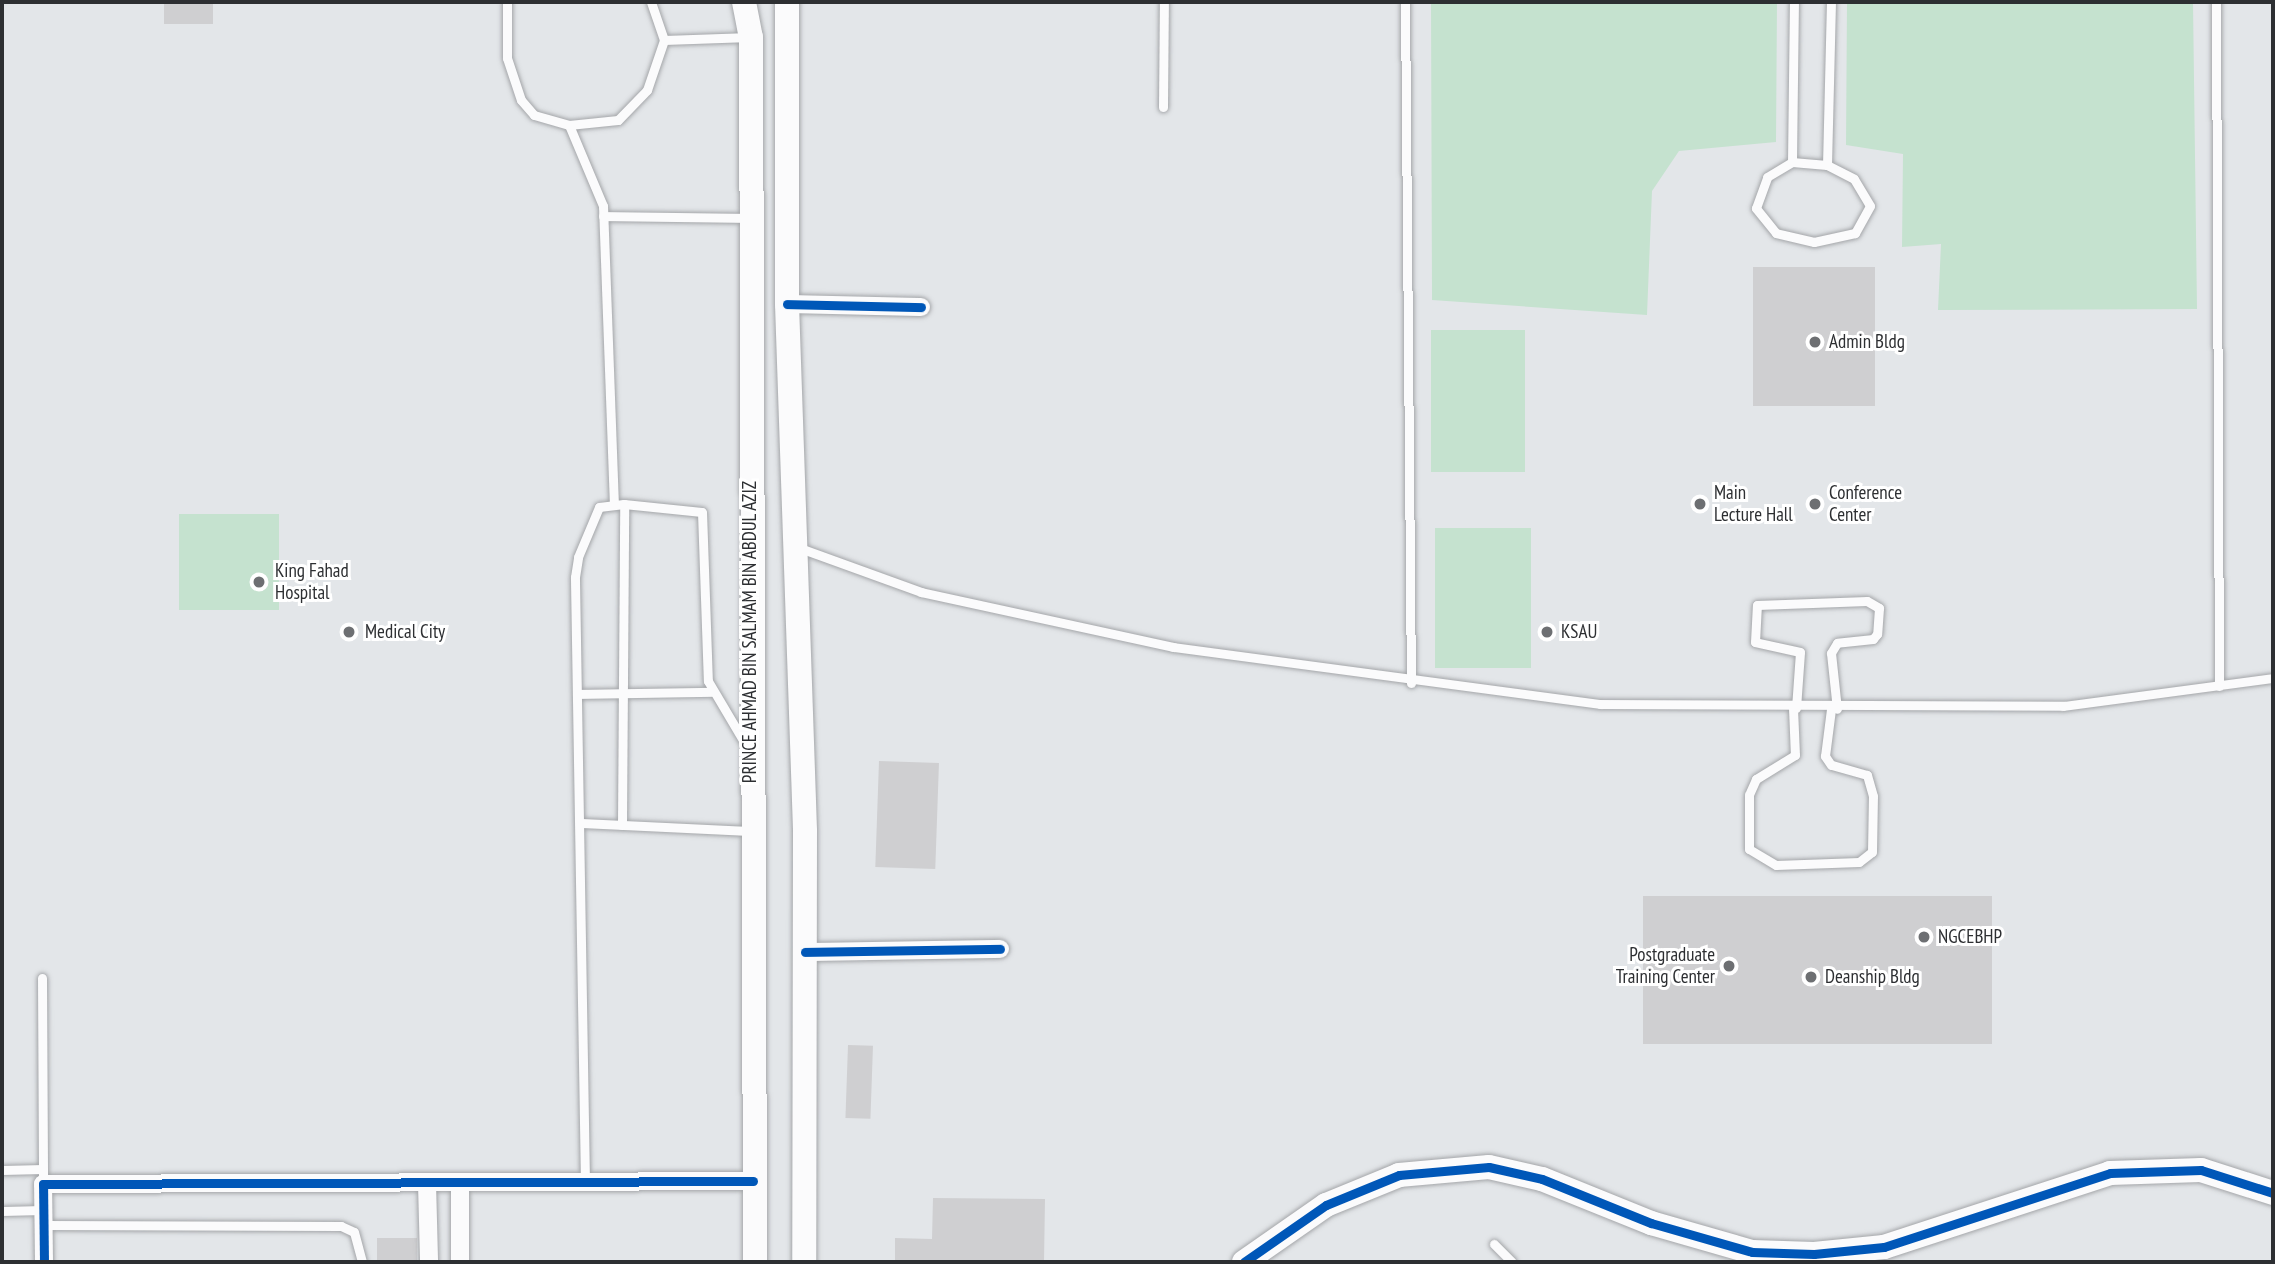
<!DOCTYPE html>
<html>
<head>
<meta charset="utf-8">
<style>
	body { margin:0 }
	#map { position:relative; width:2275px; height:1264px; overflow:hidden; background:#e3e6e9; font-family:"PT Sans Narrow",sans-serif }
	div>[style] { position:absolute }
	.green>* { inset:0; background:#c5e2cf; transform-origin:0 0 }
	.building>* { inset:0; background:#cfcfd1; transform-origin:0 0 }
	.roads { filter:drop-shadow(0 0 2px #a4a6a9) drop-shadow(0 0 2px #a4a6a9) }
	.lane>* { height:9px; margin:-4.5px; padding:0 4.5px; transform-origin:4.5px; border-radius:4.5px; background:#fbfbfc }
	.street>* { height:18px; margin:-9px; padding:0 9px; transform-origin:9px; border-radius:9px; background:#fbfbfc }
	.secondary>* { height:24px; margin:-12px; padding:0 12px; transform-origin:12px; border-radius:12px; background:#fbfbfc }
	.cycleway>* { height:9px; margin:-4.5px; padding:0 4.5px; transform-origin:4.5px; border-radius:4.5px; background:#0057b8 }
	.dots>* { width:19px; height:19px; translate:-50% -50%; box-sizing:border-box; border:4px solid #fff; border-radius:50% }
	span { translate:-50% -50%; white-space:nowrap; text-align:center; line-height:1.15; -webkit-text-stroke:6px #fff; paint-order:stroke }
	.poi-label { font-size:19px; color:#2d2f32 }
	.left { translate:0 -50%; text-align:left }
	.right { translate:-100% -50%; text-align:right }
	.street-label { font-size:19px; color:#2d2f32 }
	.frame { position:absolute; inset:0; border:4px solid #2d2f32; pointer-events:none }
</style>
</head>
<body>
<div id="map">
	<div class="green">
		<div style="clip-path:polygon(1431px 2px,1777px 2px,1776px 142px,1679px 151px,1652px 191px,1647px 315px,1432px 300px)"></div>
		<div style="clip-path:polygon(1847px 2px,2193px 2px,2197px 309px,1938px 310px,1941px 244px,1902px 247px,1903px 154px,1846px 145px)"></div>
		<div style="left:1431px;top:330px;width:94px;height:142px"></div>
		<div style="left:179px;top:514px;width:100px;height:96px"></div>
		<div style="left:1435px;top:528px;width:96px;height:140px"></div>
	</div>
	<div class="building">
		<div style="left:164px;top:2px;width:49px;height:22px"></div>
		<div style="left:1753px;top:267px;width:122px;height:139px"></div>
		<div style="left:879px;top:761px;width:60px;height:106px;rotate:2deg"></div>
		<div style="left:1643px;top:896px;width:349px;height:148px"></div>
		<div style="left:848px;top:1045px;width:25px;height:73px;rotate:2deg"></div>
		<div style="clip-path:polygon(933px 1198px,1045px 1199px,1044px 1262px,895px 1262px,895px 1238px,932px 1239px)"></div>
		<div style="left:377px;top:1238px;width:40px;height:24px"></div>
	</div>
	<div class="roads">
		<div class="lane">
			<div style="left:507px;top:2px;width:56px;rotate:90deg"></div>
			<div style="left:507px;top:58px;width:44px;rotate:71.6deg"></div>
			<div style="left:521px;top:100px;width:20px;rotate:49deg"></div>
			<div style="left:534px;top:115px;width:36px;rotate:16deg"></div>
			<div style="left:569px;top:125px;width:49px;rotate:-5.8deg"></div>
			<div style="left:618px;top:120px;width:42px;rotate:-46deg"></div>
			<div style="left:647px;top:90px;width:53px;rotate:-71.2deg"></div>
			<div style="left:664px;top:40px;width:86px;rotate:-2deg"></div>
			<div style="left:651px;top:2px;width:40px;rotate:71.1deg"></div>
			<div style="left:1405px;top:2px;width:681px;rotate:89.5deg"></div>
			<div style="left:2216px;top:2px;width:684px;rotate:89.75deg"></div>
			<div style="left:1163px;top:107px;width:105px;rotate:-89.5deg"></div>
			<div style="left:569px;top:125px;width:88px;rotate:67.2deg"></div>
			<div style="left:603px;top:206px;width:298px;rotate:87.9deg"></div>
			<div style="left:1792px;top:162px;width:35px;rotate:5deg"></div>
			<div style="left:1827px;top:165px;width:30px;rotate:27deg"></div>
			<div style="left:1854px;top:179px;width:31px;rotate:59deg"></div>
			<div style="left:1870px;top:206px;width:31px;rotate:119deg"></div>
			<div style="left:1855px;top:233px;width:42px;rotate:167.6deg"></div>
			<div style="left:1814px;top:242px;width:39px;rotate:-167deg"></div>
			<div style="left:1776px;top:233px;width:32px;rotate:-129deg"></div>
			<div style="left:1756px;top:208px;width:33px;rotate:-70deg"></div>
			<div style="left:1767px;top:177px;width:29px;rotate:-31deg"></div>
			<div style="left:1792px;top:162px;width:160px;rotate:-89.3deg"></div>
			<div style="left:1827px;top:165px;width:163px;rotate:-88.6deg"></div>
			<div style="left:603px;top:216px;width:145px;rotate:0.8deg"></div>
			<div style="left:797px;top:547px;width:132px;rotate:19.9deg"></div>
			<div style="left:921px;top:592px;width:258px;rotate:12.3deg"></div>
			<div style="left:1173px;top:647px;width:431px;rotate:7.6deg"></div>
			<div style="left:1600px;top:704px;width:463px;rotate:0.2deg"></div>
			<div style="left:2063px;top:706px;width:212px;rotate:-7.6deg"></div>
			<div style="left:579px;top:694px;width:132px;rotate:-0.9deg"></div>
			<div style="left:1793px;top:708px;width:47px;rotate:87.6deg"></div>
			<div style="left:1795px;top:755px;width:46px;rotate:148.4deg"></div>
			<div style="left:1756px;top:779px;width:17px;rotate:114deg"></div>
			<div style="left:1749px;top:795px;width:54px;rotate:90deg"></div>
			<div style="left:1749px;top:849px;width:31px;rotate:31deg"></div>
			<div style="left:1776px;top:865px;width:83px;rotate:-2.1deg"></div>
			<div style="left:1859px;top:862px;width:16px;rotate:-38deg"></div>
			<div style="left:1872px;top:852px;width:56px;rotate:-89deg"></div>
			<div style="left:1873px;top:796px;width:22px;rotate:-106deg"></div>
			<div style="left:1867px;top:775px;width:37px;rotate:-164deg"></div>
			<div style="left:1831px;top:765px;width:11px;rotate:-124deg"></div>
			<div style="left:1825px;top:756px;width:47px;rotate:-82.7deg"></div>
			<div style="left:1796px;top:708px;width:56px;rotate:-85.9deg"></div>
			<div style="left:1800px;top:652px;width:46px;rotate:-167.5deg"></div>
			<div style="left:1755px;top:642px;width:37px;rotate:-87deg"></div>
			<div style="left:1757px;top:605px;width:110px;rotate:-2.1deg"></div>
			<div style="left:1867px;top:601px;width:14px;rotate:30deg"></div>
			<div style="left:1879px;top:608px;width:26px;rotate:94deg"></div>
			<div style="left:1877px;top:634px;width:6px;rotate:129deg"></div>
			<div style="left:1873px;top:639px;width:36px;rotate:174deg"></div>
			<div style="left:1837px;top:643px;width:12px;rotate:121deg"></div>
			<div style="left:1831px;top:653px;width:56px;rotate:83.9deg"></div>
			<div style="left:581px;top:823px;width:169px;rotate:2.7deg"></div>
			<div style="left:622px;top:825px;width:321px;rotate:-89.6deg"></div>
			<div style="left:42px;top:978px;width:206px;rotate:89.7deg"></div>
			<div style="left:2px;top:1170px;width:41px;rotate:-1.4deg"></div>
			<div style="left:585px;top:1183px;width:606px;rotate:-90.95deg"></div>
			<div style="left:575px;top:577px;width:20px;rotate:-81deg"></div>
			<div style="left:578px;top:557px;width:54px;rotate:-67.2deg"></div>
			<div style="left:599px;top:507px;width:25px;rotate:-7deg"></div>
			<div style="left:624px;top:504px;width:78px;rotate:5.9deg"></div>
			<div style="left:702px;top:512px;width:169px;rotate:88deg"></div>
			<div style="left:708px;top:681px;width:77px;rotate:59.4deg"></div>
			<div style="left:2px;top:1211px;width:41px;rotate:-1.4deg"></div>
			<div style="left:43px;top:1225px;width:298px;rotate:0.2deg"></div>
			<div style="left:341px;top:1226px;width:14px;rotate:25deg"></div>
			<div style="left:354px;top:1232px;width:31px;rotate:75deg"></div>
			<div style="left:1494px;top:1244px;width:25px;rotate:45deg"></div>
		</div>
		<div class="street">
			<div style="left:787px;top:304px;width:134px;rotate:1.3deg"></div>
			<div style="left:805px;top:952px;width:195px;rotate:-0.9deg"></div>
			<div style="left:427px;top:1183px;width:79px;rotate:88.5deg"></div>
			<div style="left:460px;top:1185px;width:77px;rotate:90deg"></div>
			<div style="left:44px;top:1262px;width:78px;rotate:-90.7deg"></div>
			<div style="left:43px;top:1184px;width:710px;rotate:-0.24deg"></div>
		</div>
		<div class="secondary">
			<div style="left:744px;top:2px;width:36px;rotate:79deg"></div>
			<div style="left:751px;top:37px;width:1225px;rotate:89.81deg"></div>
			<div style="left:787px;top:2px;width:302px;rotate:90deg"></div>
			<div style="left:787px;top:304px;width:527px;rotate:88.04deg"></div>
			<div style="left:805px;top:831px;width:431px;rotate:90.1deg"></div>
			<div style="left:1244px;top:1262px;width:100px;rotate:-34.8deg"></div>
			<div style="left:1326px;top:1205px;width:79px;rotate:-22.3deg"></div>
			<div style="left:1399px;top:1175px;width:90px;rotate:-5.1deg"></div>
			<div style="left:1489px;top:1167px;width:54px;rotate:12.8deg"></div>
			<div style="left:1542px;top:1179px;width:118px;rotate:22deg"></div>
			<div style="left:1651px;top:1223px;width:105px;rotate:16deg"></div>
			<div style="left:1752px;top:1252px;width:62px;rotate:1.8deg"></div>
			<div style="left:1814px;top:1254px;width:70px;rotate:-5.7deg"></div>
			<div style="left:1884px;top:1247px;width:238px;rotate:-18.1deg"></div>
			<div style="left:2110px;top:1173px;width:91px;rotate:-1.9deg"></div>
			<div style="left:2201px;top:1170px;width:76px;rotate:17.7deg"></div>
		</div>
	</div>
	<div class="cycleway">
		<div style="left:787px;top:304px;width:134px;rotate:1.3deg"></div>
		<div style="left:805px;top:952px;width:195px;rotate:-0.9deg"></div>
		<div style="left:44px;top:1262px;width:78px;rotate:-90.7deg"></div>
		<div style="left:43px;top:1184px;width:710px;rotate:-0.24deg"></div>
		<div style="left:1244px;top:1262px;width:100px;rotate:-34.8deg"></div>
		<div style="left:1326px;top:1205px;width:79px;rotate:-22.3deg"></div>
		<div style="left:1399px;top:1175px;width:90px;rotate:-5.1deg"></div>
		<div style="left:1489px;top:1167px;width:54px;rotate:12.8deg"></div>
		<div style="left:1542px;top:1179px;width:118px;rotate:22deg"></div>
		<div style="left:1651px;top:1223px;width:105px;rotate:16deg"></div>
		<div style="left:1752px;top:1252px;width:62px;rotate:1.8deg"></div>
		<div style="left:1814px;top:1254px;width:70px;rotate:-5.7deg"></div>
		<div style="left:1884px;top:1247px;width:238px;rotate:-18.1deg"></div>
		<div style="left:2110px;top:1173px;width:91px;rotate:-1.9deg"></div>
		<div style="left:2201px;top:1170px;width:76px;rotate:17.7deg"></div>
	</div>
	<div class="dots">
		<div style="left:1815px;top:342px;background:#6d6f72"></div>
		<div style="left:1700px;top:504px;background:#6d6f72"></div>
		<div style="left:1815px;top:504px;background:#6d6f72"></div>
		<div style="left:259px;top:582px;background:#6d6f72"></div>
		<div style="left:349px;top:632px;background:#6d6f72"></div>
		<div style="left:1547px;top:632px;background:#6d6f72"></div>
		<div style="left:1924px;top:937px;background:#6d6f72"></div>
		<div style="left:1729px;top:966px;background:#6d6f72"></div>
		<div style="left:1811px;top:977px;background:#6d6f72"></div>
	</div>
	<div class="poi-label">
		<span class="left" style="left:1829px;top:342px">Admin Bldg</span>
		<span class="left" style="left:1714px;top:504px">Main<br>Lecture Hall</span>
		<span class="left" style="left:1829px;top:504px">Conference<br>Center</span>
		<span class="left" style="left:275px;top:582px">King Fahad<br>Hospital</span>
		<span class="left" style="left:365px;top:632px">Medical City</span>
		<span class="left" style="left:1561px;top:632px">KSAU</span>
		<span class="left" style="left:1938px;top:937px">NGCEBHP</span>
		<span class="right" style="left:1715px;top:966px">Postgraduate<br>Training Center</span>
		<span class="left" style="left:1825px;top:977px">Deanship Bldg</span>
	</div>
	<div class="street-label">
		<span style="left:750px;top:632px;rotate:-90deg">PRINCE AHMAD BIN SALMAM BIN ABDUL AZIZ</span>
	</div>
	<div class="frame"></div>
</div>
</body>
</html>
